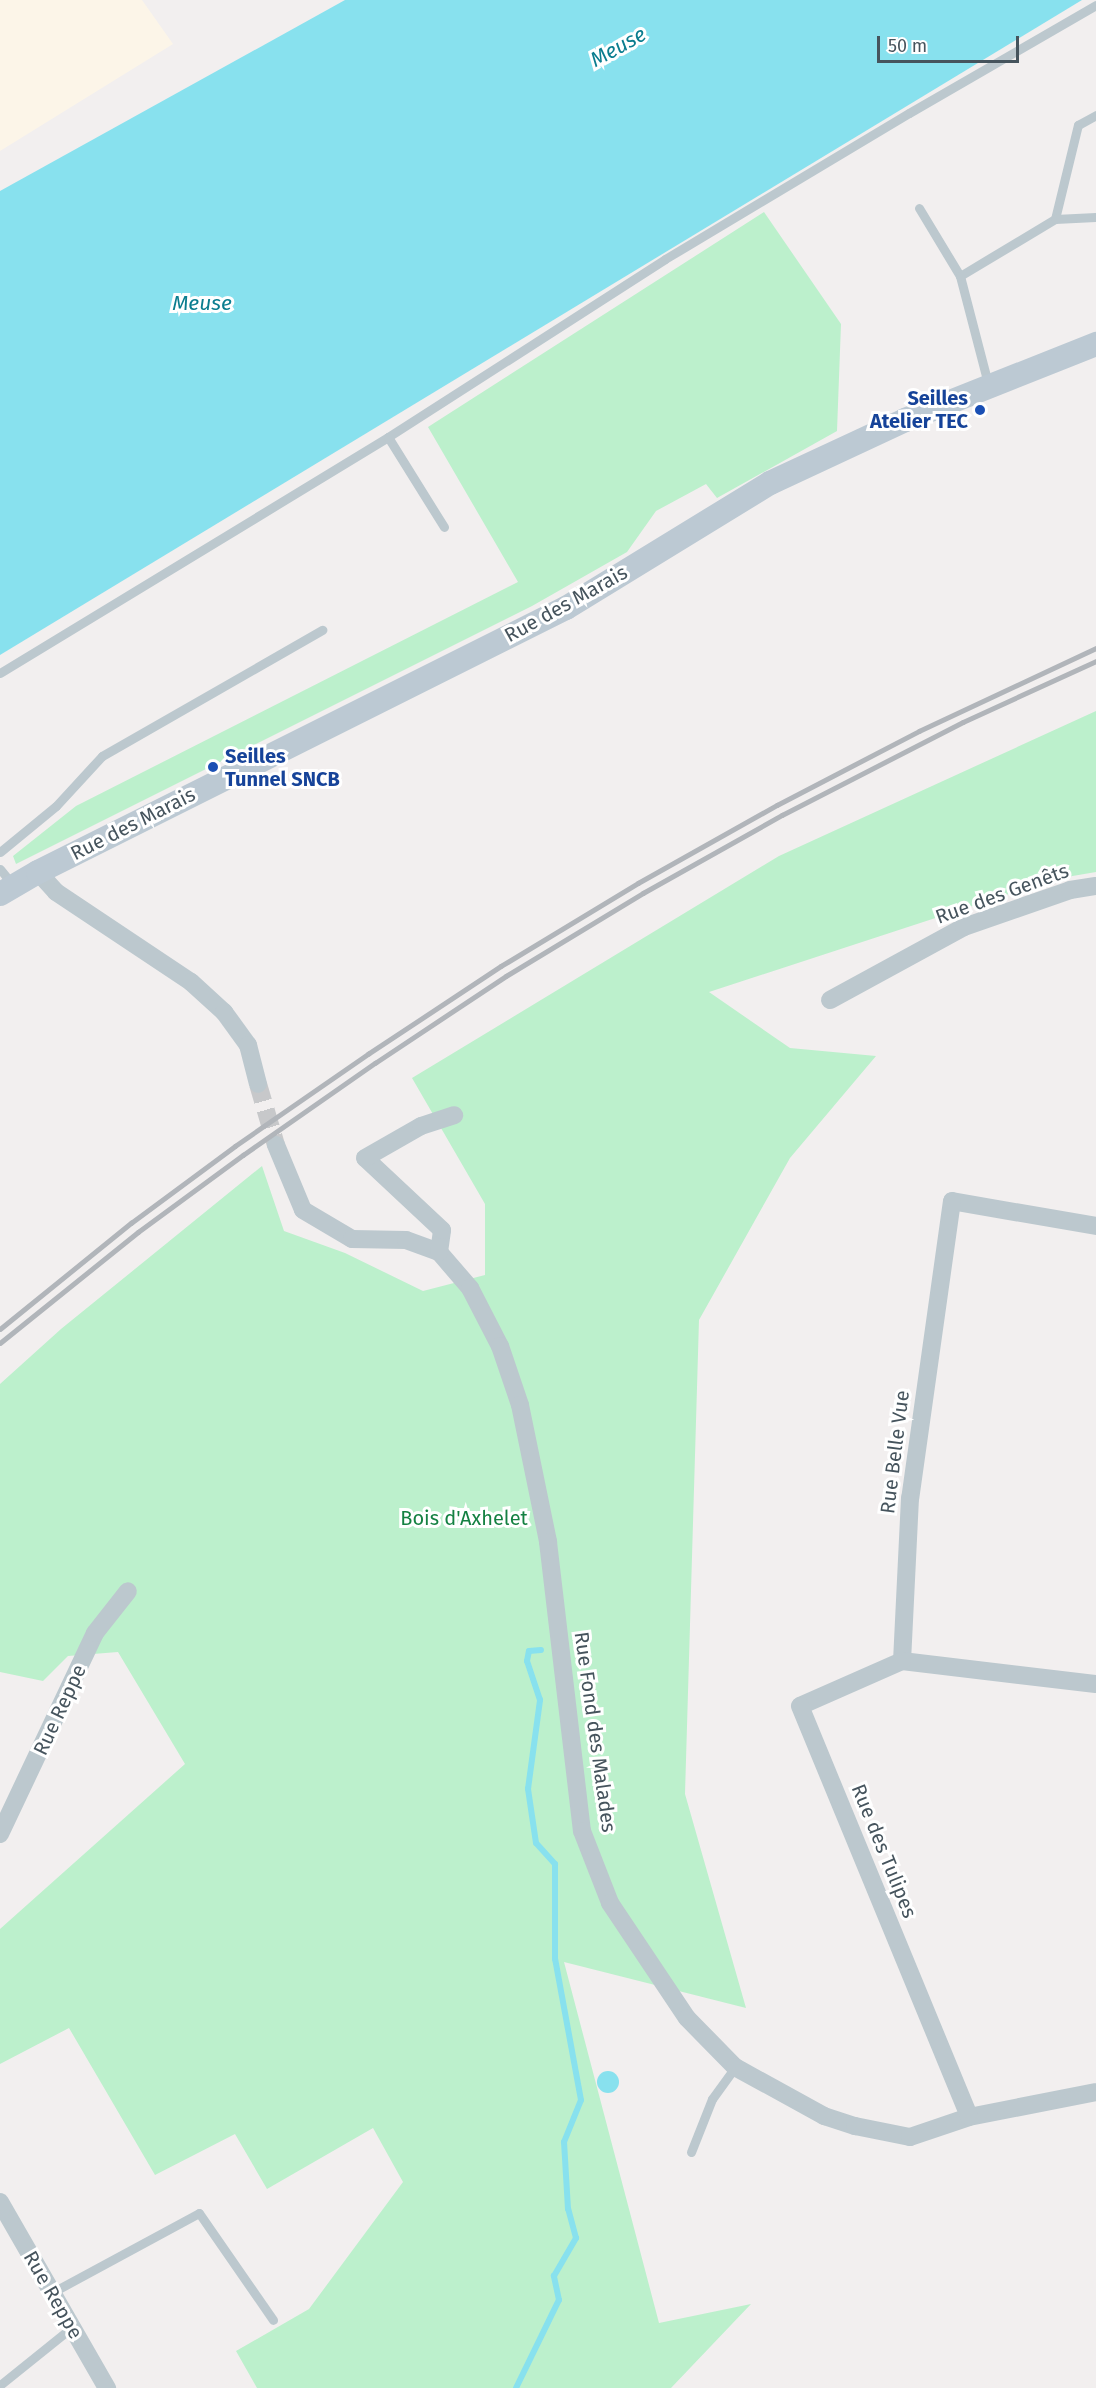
<!DOCTYPE html>
<html>
<head>
<meta charset="utf-8">
<style>
	body { margin:0 }
	#map { position:relative; width:1096px; height:2388px; overflow:hidden; background:#f2efef; font-family:"Fira Sans",sans-serif }
	div>[style] { position:absolute }
	.commercial>* { inset:0; background:#fcf5e8 }
	.green>* { inset:0; background:#bcf0cc }
	.water>* { inset:0; background:#88e1ee }
	.round { border-radius:50% }
	.stream>* { height:6px; margin:-3px; padding:0 3px; transform-origin:3px; border-radius:3px; background:#88e1ee }
	.street-tunnel>* { height:18px; margin-top:-9px; transform-origin:0; background:repeating-linear-gradient(90deg,#c7c8ca 0 18px,transparent 0 27px) }
	.lane>* { height:9px; margin:-4.5px; padding:0 4.5px; transform-origin:4.5px; border-radius:4.5px; background:#bcc8ce }
	.street>* { height:18px; margin:-9px; padding:0 9px; transform-origin:9px; border-radius:9px; background:#bcc8ce }
	.secondary>* { height:24px; margin:-12px; padding:0 12px; transform-origin:12px; border-radius:12px; background:#bcc9d3 }
	.rail>* { height:4.5px; margin:-2.25px; padding:0 2.25px; transform-origin:2.25px; border-radius:2.25px; background:#b1b5ba }
	.dots>* { width:16px; height:16px; translate:-50% -50%; box-sizing:border-box; border:3px solid #fff; border-radius:50% }
	span { translate:-50% -50%; white-space:nowrap; text-align:center; line-height:1.15; -webkit-text-stroke:6px #fff; paint-order:stroke }
	.transit-label { font-size:20px; color:#164399; font-weight:700 }
	.right { translate:-100% -50%; text-align:right }
	.left { translate:0 -50%; text-align:left }
	.street-label { font-size:20px; color:#46545d }
	.park-label { font-size:20px; color:#148142 }
	.water-label { font-size:21px; color:#0a7d8f; font-style:italic }
	.scale { position:absolute; left:877px; top:36px; width:142px; height:27px; box-sizing:border-box; border:3px solid #46545d; border-top:0; padding-left:8px; font-size:18px; line-height:21px; white-space:nowrap; color:#46545d; -webkit-text-stroke:4px #fff; paint-order:stroke }
</style>
</head>
<body>
<div id="map">
	<div class="commercial">
		<div style="clip-path:polygon(0 0,142px 0,173px 44px,0 151px)"></div>
	</div>
	<div class="green">
		<div style="clip-path:polygon(764px 212px,841px 324px,837px 431px,717px 498px,706px 484px,656px 511px,627px 552px,532px 606px,16px 864px,13px 856px,76px 806px,518px 582px,428px 427px)"></div>
		<div style="clip-path:polygon(1096px 711px,1096px 872px,1055px 879px,709px 992px,790px 1048px,876px 1056px,790px 1158px,699px 1320px,685px 1794px,746px 2008px,564px 1962px,659px 2323px,751px 2304px,671px 2388px,257px 2388px,236px 2351px,309px 2309px,403px 2182px,373px 2128px,267px 2189px,235px 2134px,155px 2175px,69px 2028px,0 2064px,0 1929px,185px 1764px,118px 1652px,68px 1656px,43px 1681px,0 1672px,0 1384px,61px 1329px,262px 1166px,284px 1231px,345px 1253px,423px 1291px,485px 1275px,485px 1204px,412px 1078px,779px 856px)"></div>
	</div>
	<div class="water">
		<div style="clip-path:polygon(345px 0,1082px 0,0 655px,0 191px)"></div>
		<div class="round" style="left:597px;top:2071px;width:22px;height:22px"></div>
	</div>
	<div class="stream">
		<div style="left:516px;top:2388px;width:98px;rotate:-64deg"></div>
		<div style="left:559px;top:2300px;width:25px;rotate:-102deg"></div>
		<div style="left:554px;top:2276px;width:44px;rotate:-59.9deg"></div>
		<div style="left:576px;top:2238px;width:30px;rotate:-105deg"></div>
		<div style="left:568px;top:2209px;width:67px;rotate:-93.4deg"></div>
		<div style="left:564px;top:2142px;width:45px;rotate:-68deg"></div>
		<div style="left:581px;top:2100px;width:143px;rotate:-100.4deg"></div>
		<div style="left:555px;top:1959px;width:95px;rotate:-90deg"></div>
		<div style="left:555px;top:1864px;width:28px;rotate:-132deg"></div>
		<div style="left:536px;top:1843px;width:55px;rotate:-98.4deg"></div>
		<div style="left:528px;top:1789px;width:90px;rotate:-82.3deg"></div>
		<div style="left:540px;top:1700px;width:41px;rotate:-108.4deg"></div>
		<div style="left:527px;top:1661px;width:10px;rotate:-79deg"></div>
		<div style="left:529px;top:1651px;width:12px;rotate:-5deg"></div>
	</div>
	<div class="street-tunnel">
		<div style="left:258px;top:1084px;width:64px;rotate:73.6deg"></div>
	</div>
	<div class="lane">
		<div style="left:919px;top:208px;width:79px;rotate:58.9deg"></div>
		<div style="left:960px;top:276px;width:115px;rotate:75.4deg"></div>
		<div style="left:1055px;top:219px;width:97px;rotate:-76.3deg"></div>
		<div style="left:1078px;top:125px;width:21px;rotate:-29deg"></div>
		<div style="left:960px;top:276px;width:111px;rotate:-31deg"></div>
		<div style="left:1055px;top:219px;width:41px;rotate:-2.8deg"></div>
		<div style="left:388px;top:437px;width:106px;rotate:58.1deg"></div>
		<div style="left:0;top:673px;width:454px;rotate:-31.3deg"></div>
		<div style="left:388px;top:437px;width:329px;rotate:-32.7deg"></div>
		<div style="left:665px;top:259px;width:284px;rotate:-30.9deg"></div>
		<div style="left:909px;top:113px;width:216px;rotate:-30deg"></div>
		<div style="left:0;top:852px;width:72px;rotate:-39.4deg"></div>
		<div style="left:56px;top:806px;width:68px;rotate:-47.4deg"></div>
		<div style="left:102px;top:756px;width:254px;rotate:-29.8deg"></div>
		<div style="left:0;top:869px;width:21px;rotate:51deg"></div>
		<div style="left:691px;top:2152px;width:57px;rotate:-68.4deg"></div>
		<div style="left:712px;top:2099px;width:39px;rotate:-54deg"></div>
		<div style="left:51px;top:2293px;width:168px;rotate:-28.4deg"></div>
		<div style="left:199px;top:2213px;width:130px;rotate:55.3deg"></div>
		<div style="left:0;top:2385px;width:91px;rotate:-38.8deg"></div>
	</div>
	<div class="street">
		<div style="left:38px;top:872px;width:27px;rotate:48deg"></div>
		<div style="left:56px;top:892px;width:162px;rotate:33.7deg"></div>
		<div style="left:191px;top:982px;width:45px;rotate:42.3deg"></div>
		<div style="left:224px;top:1012px;width:41px;rotate:54deg"></div>
		<div style="left:248px;top:1045px;width:40px;rotate:75.6deg"></div>
		<div style="left:830px;top:1000px;width:153px;rotate:-28.6deg"></div>
		<div style="left:964px;top:927px;width:112px;rotate:-19.2deg"></div>
		<div style="left:1070px;top:890px;width:26px;rotate:-9deg"></div>
		<div style="left:276px;top:1145px;width:70px;rotate:67.4deg"></div>
		<div style="left:303px;top:1210px;width:57px;rotate:30.6deg"></div>
		<div style="left:352px;top:1239px;width:54px;rotate:1.1deg"></div>
		<div style="left:406px;top:1240px;width:35px;rotate:20deg"></div>
		<div style="left:439px;top:1252px;width:48px;rotate:49.3deg"></div>
		<div style="left:470px;top:1288px;width:65px;rotate:62.7deg"></div>
		<div style="left:500px;top:1346px;width:62px;rotate:71.3deg"></div>
		<div style="left:520px;top:1405px;width:140px;rotate:78.4deg"></div>
		<div style="left:548px;top:1542px;width:291px;rotate:83.3deg"></div>
		<div style="left:582px;top:1831px;width:77px;rotate:68.7deg"></div>
		<div style="left:610px;top:1903px;width:138px;rotate:56.2deg"></div>
		<div style="left:687px;top:2018px;width:69px;rotate:45.6deg"></div>
		<div style="left:735px;top:2067px;width:102px;rotate:28.8deg"></div>
		<div style="left:824px;top:2116px;width:33px;rotate:18deg"></div>
		<div style="left:855px;top:2126px;width:56px;rotate:11.3deg"></div>
		<div style="left:910px;top:2137px;width:62px;rotate:-18.7deg"></div>
		<div style="left:969px;top:2117px;width:129px;rotate:-11.1deg"></div>
		<div style="left:1096px;top:1226px;width:146px;rotate:-170.2deg"></div>
		<div style="left:952px;top:1201px;width:300px;rotate:98deg"></div>
		<div style="left:910px;top:1498px;width:163px;rotate:92.8deg"></div>
		<div style="left:902px;top:1661px;width:195px;rotate:6.8deg"></div>
		<div style="left:439px;top:1252px;width:22px;rotate:-82deg"></div>
		<div style="left:442px;top:1230px;width:105px;rotate:-136.9deg"></div>
		<div style="left:365px;top:1158px;width:64px;rotate:-29.7deg"></div>
		<div style="left:421px;top:1126px;width:35px;rotate:-18deg"></div>
		<div style="left:902px;top:1661px;width:111px;rotate:156.2deg"></div>
		<div style="left:800px;top:1706px;width:444px;rotate:67.6deg"></div>
		<div style="left:0;top:1834px;width:222px;rotate:-64.7deg"></div>
		<div style="left:95px;top:1633px;width:53px;rotate:-51.8deg"></div>
		<div style="left:0;top:2202px;width:215px;rotate:60.1deg"></div>
	</div>
	<div class="secondary">
		<div style="left:0;top:894px;width:44px;rotate:-30.1deg"></div>
		<div style="left:38px;top:872px;width:590px;rotate:-26.57deg"></div>
		<div style="left:566px;top:608px;width:239px;rotate:-31.5deg"></div>
		<div style="left:770px;top:483px;width:149px;rotate:-25deg"></div>
		<div style="left:905px;top:420px;width:206px;rotate:-21.7deg"></div>
	</div>
	<div class="rail">
		<div style="left:0;top:1329px;width:169px;rotate:-39deg"></div>
		<div style="left:131px;top:1223px;width:129px;rotate:-36.5deg"></div>
		<div style="left:235px;top:1146px;width:162px;rotate:-34.7deg"></div>
		<div style="left:368px;top:1054px;width:159px;rotate:-33.5deg"></div>
		<div style="left:501px;top:966px;width:160px;rotate:-31.2deg"></div>
		<div style="left:638px;top:883px;width:159px;rotate:-29.3deg"></div>
		<div style="left:777px;top:805px;width:160px;rotate:-27.5deg"></div>
		<div style="left:919px;top:731px;width:195px;rotate:-25.1deg"></div>
		<div style="left:0;top:1343px;width:177px;rotate:-38.8deg"></div>
		<div style="left:138px;top:1232px;width:130px;rotate:-36.3deg"></div>
		<div style="left:243px;top:1155px;width:161px;rotate:-34.9deg"></div>
		<div style="left:375px;top:1063px;width:157px;rotate:-33.6deg"></div>
		<div style="left:506px;top:976px;width:160px;rotate:-31.2deg"></div>
		<div style="left:643px;top:893px;width:159px;rotate:-29.3deg"></div>
		<div style="left:782px;top:815px;width:203px;rotate:-27.2deg"></div>
		<div style="left:963px;top:722px;width:146px;rotate:-24.6deg"></div>
	</div>
	<div class="dots">
		<div style="left:980px;top:410px;background:#1a4fb4"></div>
		<div style="left:213px;top:767px;background:#1a4fb4"></div>
	</div>
	<div class="transit-label">
		<span class="right" style="left:968px;top:410px">Seilles<br>Atelier TEC</span>
		<span class="left" style="left:225px;top:768px">Seilles<br>Tunnel SNCB</span>
	</div>
	<div class="street-label">
		<span style="left:566px;top:604px;rotate:-29deg">Rue des Marais</span>
		<span style="left:133px;top:824px;rotate:-27deg">Rue des Marais</span>
		<span style="left:1002px;top:894px;rotate:-20deg">Rue des Genêts</span>
		<span style="left:895px;top:1452px;rotate:-83deg">Rue Belle Vue</span>
		<span style="left:60px;top:1710px;rotate:-65deg">Rue Reppe</span>
		<span style="left:595px;top:1732px;rotate:82deg">Rue Fond des Malades</span>
		<span style="left:884px;top:1851px;rotate:68deg">Rue des Tulipes</span>
		<span style="left:53px;top:2295px;rotate:60deg">Rue Reppe</span>
	</div>
	<div class="park-label">
		<span style="left:464px;top:1518px">Bois d'Axhelet</span>
	</div>
	<div class="water-label">
		<span style="left:618px;top:47px;rotate:-29deg">Meuse</span>
		<span style="left:202px;top:303px">Meuse</span>
	</div>
	<div class="scale">50 m</div>
</div>
</body>
</html>
